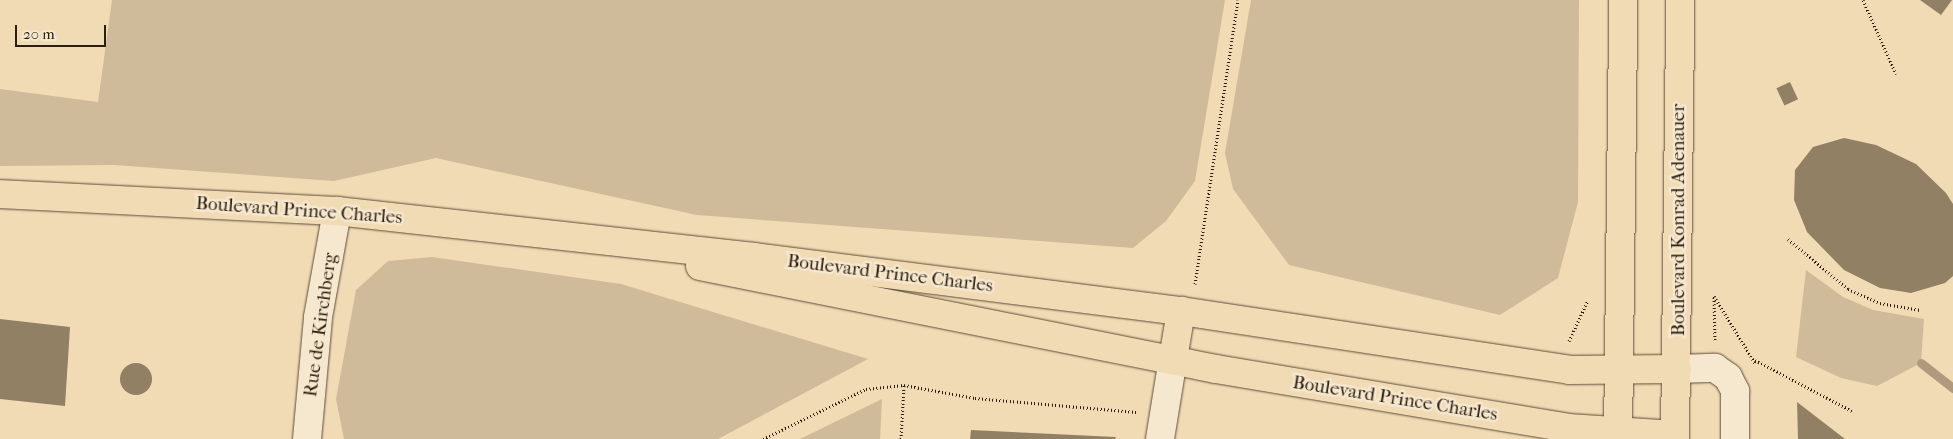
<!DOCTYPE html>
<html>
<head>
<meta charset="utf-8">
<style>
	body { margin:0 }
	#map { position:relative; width:1953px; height:439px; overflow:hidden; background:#f1dbb5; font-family:"IM FELL French Canon",serif }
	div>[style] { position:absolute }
	.green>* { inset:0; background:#cfbb99 }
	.stream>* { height:9px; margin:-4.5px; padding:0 4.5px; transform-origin:4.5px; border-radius:4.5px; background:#ae9b7d }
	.building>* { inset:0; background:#928065; transform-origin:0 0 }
	.round { border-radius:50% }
	.path>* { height:3px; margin-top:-1.5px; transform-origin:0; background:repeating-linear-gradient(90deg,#2b1e0f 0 1px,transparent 0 3.5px) }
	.roads { filter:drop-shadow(0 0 1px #5c4d38) drop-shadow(0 0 1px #5c4d38) }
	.minor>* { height:28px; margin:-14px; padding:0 14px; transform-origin:14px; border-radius:14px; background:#f6e8cf }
	.major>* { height:28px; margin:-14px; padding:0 14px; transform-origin:14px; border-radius:14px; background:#f1dbb5 }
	span { translate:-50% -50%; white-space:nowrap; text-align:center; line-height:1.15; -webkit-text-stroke:5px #f6e8cf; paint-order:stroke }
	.street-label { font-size:19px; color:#2b1e0f }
	.scale { position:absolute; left:15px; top:25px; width:91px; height:22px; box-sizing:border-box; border:2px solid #2b1e0f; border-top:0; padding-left:6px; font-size:15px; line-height:18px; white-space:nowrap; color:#2b1e0f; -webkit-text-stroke:4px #f6e8cf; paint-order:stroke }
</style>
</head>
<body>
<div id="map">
	<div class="green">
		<div style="clip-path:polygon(112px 0,1225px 0,1195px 181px,1166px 221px,1133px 248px,697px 215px,436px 158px,334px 181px,114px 165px,0 166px,0 89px,98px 102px)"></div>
		<div style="clip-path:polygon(1251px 0,1579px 0,1578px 202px,1558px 278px,1500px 315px,1289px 265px,1233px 189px,1225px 153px)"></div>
		<div style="clip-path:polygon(432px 257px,621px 284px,868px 359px,718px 439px,344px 439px,336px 399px,356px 290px,388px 261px)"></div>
		<div style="clip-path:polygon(1806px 270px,1843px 297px,1873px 310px,1924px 319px,1921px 363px,1877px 386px,1841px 378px,1796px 357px)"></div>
		<div style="clip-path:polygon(882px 399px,880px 439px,800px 439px)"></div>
	</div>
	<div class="stream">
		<div style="left:1921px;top:363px;width:41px;rotate:38deg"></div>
	</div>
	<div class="building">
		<div style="clip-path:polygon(1920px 0,1952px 0,1941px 15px)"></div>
		<div style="left:1790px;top:82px;width:19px;height:15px;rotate:65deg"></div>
		<div style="clip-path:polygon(1844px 138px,1876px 145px,1916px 164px,1946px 193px,1953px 204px,1953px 276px,1945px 283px,1911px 293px,1880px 288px,1844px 270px,1807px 232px,1794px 200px,1795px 170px,1813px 147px)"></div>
		<div style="clip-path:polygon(0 319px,70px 327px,65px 406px,0 399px)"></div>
		<div class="round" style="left:120px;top:363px;width:32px;height:32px"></div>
		<div style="clip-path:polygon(1797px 402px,1845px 439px,1798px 439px)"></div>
		<div style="clip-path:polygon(971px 430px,1116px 437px,1115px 439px,970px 439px)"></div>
	</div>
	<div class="path">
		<div style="left:1863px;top:0;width:81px;rotate:66deg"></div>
		<div style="left:1788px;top:239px;width:78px;rotate:39.8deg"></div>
		<div style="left:1848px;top:289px;width:35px;rotate:24deg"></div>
		<div style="left:1880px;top:303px;width:41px;rotate:9.9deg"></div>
		<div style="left:1195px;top:284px;width:287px;rotate:-81.4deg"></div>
		<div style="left:1714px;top:296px;width:79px;rotate:58.5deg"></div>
		<div style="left:1714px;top:297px;width:43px;rotate:88.7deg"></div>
		<div style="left:1569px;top:341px;width:45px;rotate:-65.1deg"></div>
		<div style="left:1755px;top:360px;width:110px;rotate:27.7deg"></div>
		<div style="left:763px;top:439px;width:114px;rotate:-25.9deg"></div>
		<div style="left:866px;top:389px;width:38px;rotate:-6deg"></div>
		<div style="left:904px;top:385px;width:72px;rotate:10.4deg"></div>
		<div style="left:975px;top:398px;width:162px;rotate:5deg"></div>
		<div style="left:901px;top:439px;width:54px;rotate:-86.8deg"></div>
	</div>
	<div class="roads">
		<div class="minor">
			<div style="left:1677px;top:369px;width:38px;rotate:-2deg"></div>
			<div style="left:1715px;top:368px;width:16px;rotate:35deg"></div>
			<div style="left:1728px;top:377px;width:16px;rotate:63deg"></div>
			<div style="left:1735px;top:391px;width:48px;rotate:90deg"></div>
			<div style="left:307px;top:439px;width:122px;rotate:-84.8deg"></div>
			<div style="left:318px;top:317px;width:108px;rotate:-79.8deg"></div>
			<div style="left:1160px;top:439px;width:81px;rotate:-80.8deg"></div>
		</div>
		<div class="major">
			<div style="left:0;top:194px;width:337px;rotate:2.9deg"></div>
			<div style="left:337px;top:211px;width:419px;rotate:6.3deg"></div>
			<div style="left:753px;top:257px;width:431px;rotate:7.2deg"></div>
			<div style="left:1181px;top:311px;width:392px;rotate:8.6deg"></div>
			<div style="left:1569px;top:370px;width:108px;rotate:-0.5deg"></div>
			<div style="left:700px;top:266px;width:526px;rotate:11.29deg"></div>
			<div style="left:1216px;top:369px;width:357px;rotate:9.5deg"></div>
			<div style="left:1568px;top:428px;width:107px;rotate:3.7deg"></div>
			<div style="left:1173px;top:359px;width:49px;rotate:-80.5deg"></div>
			<div style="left:1618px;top:439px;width:439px;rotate:-89.3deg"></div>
			<div style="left:1675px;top:439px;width:439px;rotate:-89.3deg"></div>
		</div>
	</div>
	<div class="street-label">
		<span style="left:299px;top:211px;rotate:4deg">Boulevard Prince Charles</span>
		<span style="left:1679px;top:220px;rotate:-90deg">Boulevard Konrad Adenauer</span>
		<span style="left:890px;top:274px;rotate:7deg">Boulevard Prince Charles</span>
		<span style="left:321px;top:325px;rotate:-82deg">Rue de Kirchberg</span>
		<span style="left:1395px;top:399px;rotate:9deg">Boulevard Prince Charles</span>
	</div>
	<div class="scale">20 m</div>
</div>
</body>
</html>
